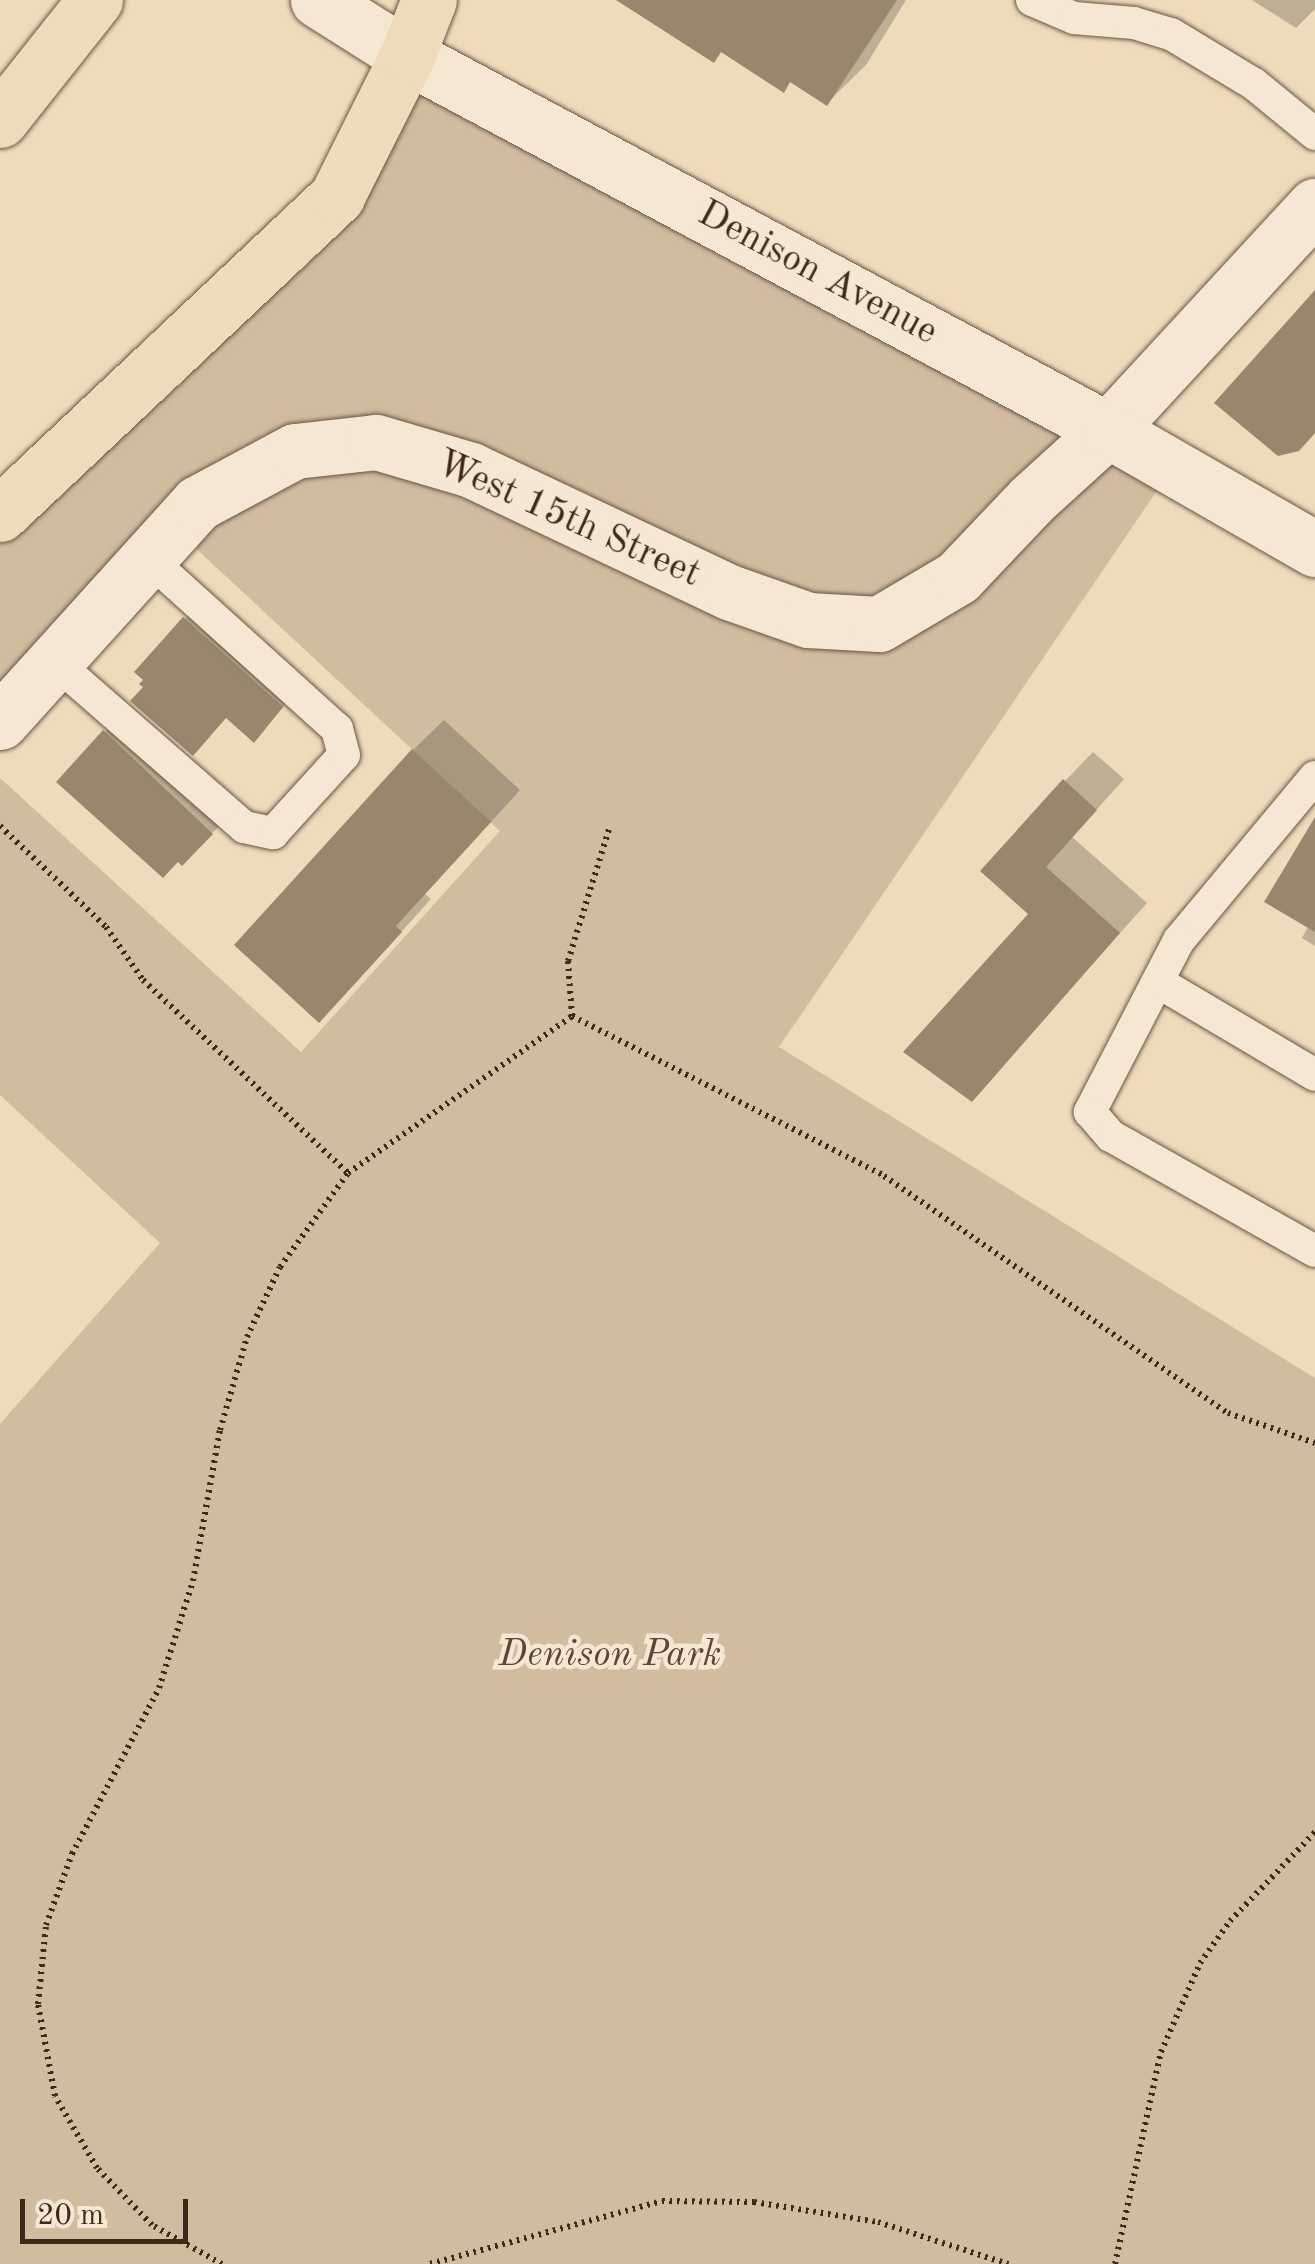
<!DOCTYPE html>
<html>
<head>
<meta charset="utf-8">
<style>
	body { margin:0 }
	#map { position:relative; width:1315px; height:2264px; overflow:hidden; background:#efdabc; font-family:"Old Standard TT",serif }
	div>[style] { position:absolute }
	.green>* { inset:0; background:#d1bca0 }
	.shadow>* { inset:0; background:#0003 }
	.building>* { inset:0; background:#9a866e }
	.path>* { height:6px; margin-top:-3px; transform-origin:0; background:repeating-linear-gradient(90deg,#3d2a19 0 2.5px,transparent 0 7.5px) }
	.roads { filter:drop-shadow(0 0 2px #6a5642) drop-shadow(0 0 2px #6a5642) }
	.lane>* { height:32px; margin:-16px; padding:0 16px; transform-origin:16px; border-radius:16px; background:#f5e7d3 }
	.street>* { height:55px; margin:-27.5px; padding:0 27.5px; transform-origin:27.5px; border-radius:27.5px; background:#f5e7d3 }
	.secondary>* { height:55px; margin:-27.5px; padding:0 27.5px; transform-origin:27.5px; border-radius:27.5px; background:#f5e7d3 }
	.highway>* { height:55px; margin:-27.5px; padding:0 27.5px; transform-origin:27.5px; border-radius:27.5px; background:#efdabc }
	span { translate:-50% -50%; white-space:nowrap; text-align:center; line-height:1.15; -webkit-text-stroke:9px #f5e7d3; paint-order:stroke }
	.street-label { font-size:38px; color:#3d2a19 }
	.park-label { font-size:38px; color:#5b4734; font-style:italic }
	.scale { position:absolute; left:20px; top:2199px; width:168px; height:45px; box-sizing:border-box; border:5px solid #3d2a19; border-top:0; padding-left:12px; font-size:30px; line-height:35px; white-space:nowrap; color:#3d2a19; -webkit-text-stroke:8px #f5e7d3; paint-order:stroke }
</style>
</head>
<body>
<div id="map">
	<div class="green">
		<div style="clip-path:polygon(407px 56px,1173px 467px,779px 1047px,1315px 1378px,1315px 2264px,0 2264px,0 1424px,160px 1243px,0 1095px,0 778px,301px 1052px,500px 831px,175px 529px,0 722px,0 514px,336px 196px)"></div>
	</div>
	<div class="shadow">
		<div style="clip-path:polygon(620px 0,906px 0,866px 65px,827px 103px,792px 80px,783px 89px,723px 50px,713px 60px)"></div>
		<div style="clip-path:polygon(1252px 0,1315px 0,1315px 9px,1296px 28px)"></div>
		<div style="clip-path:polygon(206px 598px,303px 685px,254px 739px,228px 716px,146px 687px,185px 619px)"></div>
		<div style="clip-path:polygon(126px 711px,233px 811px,204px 842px,105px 732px)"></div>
		<div style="clip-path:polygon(444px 720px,520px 790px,425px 894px,431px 899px,350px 989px,413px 750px)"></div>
		<div style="clip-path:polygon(1093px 752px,1124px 779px,1072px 837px,1147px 903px,971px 1099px,1032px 913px,1065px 781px)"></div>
		<div style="clip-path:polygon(1315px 824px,1315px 946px,1302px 938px,1309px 925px)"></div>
	</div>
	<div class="building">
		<div style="clip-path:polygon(616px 0,897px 0,827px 106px,790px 82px,784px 93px,721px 52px,714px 63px)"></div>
		<div style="clip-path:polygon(1315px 290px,1315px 433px,1299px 451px,1278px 456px,1214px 403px)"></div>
		<div style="clip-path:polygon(183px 617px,283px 707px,254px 743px,226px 718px,193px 756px,130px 701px,143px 687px,139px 684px,143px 680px,134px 672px)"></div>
		<div style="clip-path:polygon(103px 730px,213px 834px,182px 866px,178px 862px,163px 878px,56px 782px)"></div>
		<div style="clip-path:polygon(412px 749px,491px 822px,396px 926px,402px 932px,319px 1023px,234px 945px)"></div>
		<div style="clip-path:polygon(1063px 779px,1097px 810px,1046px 867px,1120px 933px,972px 1102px,903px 1052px,1028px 914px,980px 871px)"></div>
		<div style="clip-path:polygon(1315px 817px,1315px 932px,1264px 902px)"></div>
	</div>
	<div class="path">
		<div style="left:0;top:826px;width:146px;rotate:43.6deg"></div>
		<div style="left:106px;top:927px;width:65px;rotate:55.1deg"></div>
		<div style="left:143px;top:980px;width:282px;rotate:43.3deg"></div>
		<div style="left:348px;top:1173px;width:274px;rotate:-35deg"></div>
		<div style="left:572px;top:1016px;width:351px;rotate:27.1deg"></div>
		<div style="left:884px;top:1176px;width:418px;rotate:34.6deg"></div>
		<div style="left:1228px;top:1413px;width:92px;rotate:19deg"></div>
		<div style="left:572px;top:1016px;width:55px;rotate:-94.2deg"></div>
		<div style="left:568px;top:961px;width:138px;rotate:-72.7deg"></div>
		<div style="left:222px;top:2264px;width:80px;rotate:-150.9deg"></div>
		<div style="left:152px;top:2225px;width:79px;rotate:-134deg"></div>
		<div style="left:97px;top:2168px;width:83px;rotate:-120.3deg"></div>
		<div style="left:55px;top:2096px;width:94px;rotate:-100.5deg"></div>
		<div style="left:38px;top:2004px;width:79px;rotate:-84.2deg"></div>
		<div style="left:46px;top:1925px;width:76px;rotate:-69.9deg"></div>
		<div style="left:72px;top:1854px;width:187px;rotate:-62.3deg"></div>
		<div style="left:159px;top:1688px;width:112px;rotate:-72.4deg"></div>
		<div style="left:193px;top:1581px;width:153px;rotate:-79.9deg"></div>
		<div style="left:220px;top:1430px;width:97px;rotate:-73.8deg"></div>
		<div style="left:247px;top:1337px;width:77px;rotate:-64.8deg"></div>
		<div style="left:280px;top:1267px;width:116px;rotate:-54.1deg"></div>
		<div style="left:430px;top:2264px;width:240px;rotate:-15.2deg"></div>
		<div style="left:662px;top:2201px;width:92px;rotate:0.6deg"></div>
		<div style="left:754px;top:2202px;width:126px;rotate:9.2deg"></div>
		<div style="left:878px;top:2222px;width:137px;rotate:17.9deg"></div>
		<div style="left:1115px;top:2264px;width:217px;rotate:-77.8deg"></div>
		<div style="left:1161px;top:2052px;width:97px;rotate:-66.3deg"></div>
		<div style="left:1200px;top:1963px;width:52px;rotate:-54.5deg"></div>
		<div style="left:1230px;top:1921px;width:123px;rotate:-46.3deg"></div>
	</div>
	<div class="roads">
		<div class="lane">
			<div style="left:1032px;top:0;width:46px;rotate:23.2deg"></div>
			<div style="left:1074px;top:18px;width:60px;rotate:4.8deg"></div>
			<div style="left:1134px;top:23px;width:39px;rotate:17deg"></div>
			<div style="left:1171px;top:34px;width:97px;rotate:31.1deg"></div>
			<div style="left:1254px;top:84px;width:79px;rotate:39.3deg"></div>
			<div style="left:55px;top:662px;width:251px;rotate:41.1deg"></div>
			<div style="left:244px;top:827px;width:30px;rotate:12deg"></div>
			<div style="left:273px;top:833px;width:105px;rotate:-47.7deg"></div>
			<div style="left:344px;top:755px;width:27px;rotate:-105deg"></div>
			<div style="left:337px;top:729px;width:255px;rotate:-137.9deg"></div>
			<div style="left:1315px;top:777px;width:212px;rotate:129.8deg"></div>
			<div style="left:1179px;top:940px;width:194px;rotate:117.4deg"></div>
			<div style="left:1090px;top:1112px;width:32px;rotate:49deg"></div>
			<div style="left:1111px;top:1136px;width:234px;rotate:29.4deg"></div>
			<div style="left:1158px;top:982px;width:182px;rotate:30.6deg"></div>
		</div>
		<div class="street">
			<div style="left:0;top:722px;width:295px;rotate:-47.9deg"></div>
			<div style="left:198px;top:503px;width:110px;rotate:-28.2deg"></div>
			<div style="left:295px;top:451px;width:81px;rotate:-6.3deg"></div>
			<div style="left:376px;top:442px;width:99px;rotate:16.4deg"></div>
			<div style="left:471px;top:470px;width:285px;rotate:25.3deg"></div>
			<div style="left:729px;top:592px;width:84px;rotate:19.5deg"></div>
			<div style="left:808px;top:620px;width:71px;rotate:3.2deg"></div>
			<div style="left:879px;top:624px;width:92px;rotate:-30.7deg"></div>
			<div style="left:958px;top:577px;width:106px;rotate:-46.5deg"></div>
			<div style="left:1031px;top:500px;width:104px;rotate:-42.3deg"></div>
			<div style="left:1108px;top:430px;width:305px;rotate:-47.3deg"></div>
		</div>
		<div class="secondary">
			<div style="left:318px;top:0;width:105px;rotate:32.2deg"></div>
			<div style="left:407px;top:56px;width:795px;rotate:28.08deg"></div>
			<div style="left:1108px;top:430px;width:239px;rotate:29.9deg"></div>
		</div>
		<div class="highway">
			<div style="left:0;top:120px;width:153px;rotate:-51.6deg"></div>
			<div style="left:0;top:514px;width:463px;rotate:-43.3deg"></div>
			<div style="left:337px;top:196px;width:157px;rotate:-63.4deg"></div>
			<div style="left:407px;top:56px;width:60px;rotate:-68.6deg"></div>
		</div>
	</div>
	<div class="street-label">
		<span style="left:817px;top:274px;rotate:28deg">Denison Avenue</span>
		<span style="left:568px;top:520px;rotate:24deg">West 15th Street</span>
	</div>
	<div class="park-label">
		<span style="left:610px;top:1656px">Denison Park</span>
	</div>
	<div class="scale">20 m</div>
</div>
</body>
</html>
